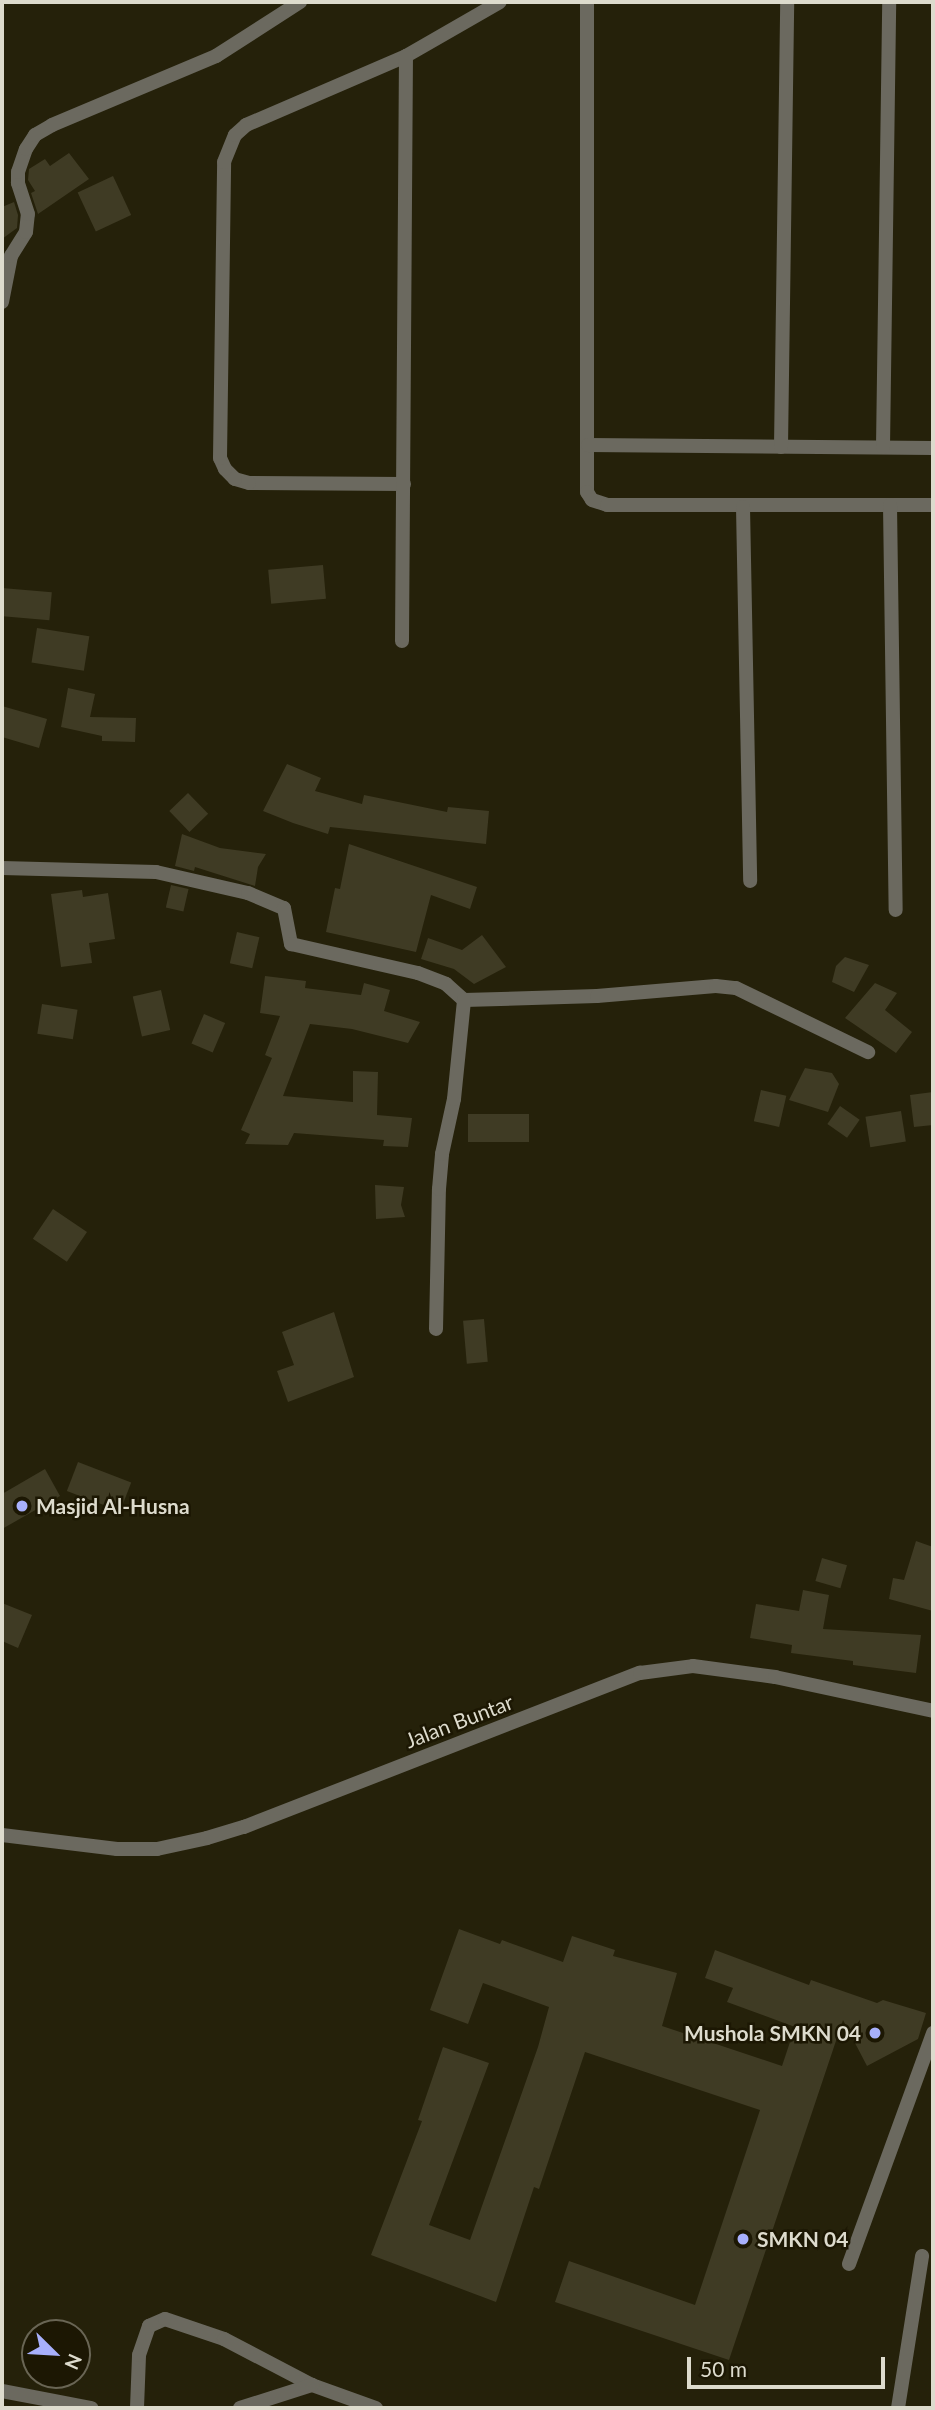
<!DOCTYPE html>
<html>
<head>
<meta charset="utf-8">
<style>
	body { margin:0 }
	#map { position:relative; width:935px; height:2410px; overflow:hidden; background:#25210a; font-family:Lato,sans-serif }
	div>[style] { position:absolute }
	.building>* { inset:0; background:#3f3b24; transform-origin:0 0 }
	.minor>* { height:14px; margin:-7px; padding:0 7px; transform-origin:7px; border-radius:7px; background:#6b695f }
	.dots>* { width:19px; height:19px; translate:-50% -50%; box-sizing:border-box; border:4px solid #1c1703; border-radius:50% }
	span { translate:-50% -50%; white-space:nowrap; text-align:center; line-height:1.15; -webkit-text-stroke:5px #1c1703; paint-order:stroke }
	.poi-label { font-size:21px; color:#dddbcd; font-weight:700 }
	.left { translate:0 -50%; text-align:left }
	.right { translate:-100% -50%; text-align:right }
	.street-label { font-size:21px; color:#dddbcd }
	.frame { position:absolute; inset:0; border:4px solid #dddbcd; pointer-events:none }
	.north { position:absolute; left:21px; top:2319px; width:70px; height:70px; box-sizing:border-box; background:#1c1703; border:2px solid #696554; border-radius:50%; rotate:114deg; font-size:19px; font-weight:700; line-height:28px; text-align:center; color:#dddbcd }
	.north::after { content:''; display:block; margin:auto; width:24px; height:32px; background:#a8b0fc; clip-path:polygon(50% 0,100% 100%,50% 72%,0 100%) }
	.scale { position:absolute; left:687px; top:2357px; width:198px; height:32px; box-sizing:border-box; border:4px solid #dddbcd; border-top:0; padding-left:9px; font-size:21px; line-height:24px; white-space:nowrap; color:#dddbcd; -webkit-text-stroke:5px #1c1703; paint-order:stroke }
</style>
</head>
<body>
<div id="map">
	<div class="building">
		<div style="clip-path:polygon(69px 153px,89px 179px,38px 214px,31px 193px,35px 191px,28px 180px,29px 169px,45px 159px,50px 166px)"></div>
		<div style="left:113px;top:176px;width:43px;height:39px;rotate:65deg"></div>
		<div style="clip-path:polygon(14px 202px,18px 215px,17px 228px,2px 239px,2px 207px)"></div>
		<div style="left:323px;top:565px;width:34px;height:55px;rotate:85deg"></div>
		<div style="left:2px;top:588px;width:50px;height:28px;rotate:5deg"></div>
		<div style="left:37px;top:628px;width:53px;height:35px;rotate:9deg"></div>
		<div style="clip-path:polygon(68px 688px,95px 694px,90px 717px,136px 718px,135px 742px,102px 741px,102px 736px,61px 727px)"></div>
		<div style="clip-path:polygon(2px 706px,47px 719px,39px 748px,2px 737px)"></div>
		<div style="clip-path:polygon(287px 764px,321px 778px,315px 791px,362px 804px,364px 795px,447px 812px,448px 807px,489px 811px,486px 844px,330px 827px,328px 834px,293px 823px,263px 811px)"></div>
		<div style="left:188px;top:793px;width:29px;height:26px;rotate:46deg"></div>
		<div style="clip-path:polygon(182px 834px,220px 848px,266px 854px,258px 867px,255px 886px,195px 867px,194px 871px,175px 866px)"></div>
		<div style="clip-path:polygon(349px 844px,477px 887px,470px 909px,431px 895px,416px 952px,326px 932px,335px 888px,340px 889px)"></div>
		<div style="left:171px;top:885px;width:18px;height:23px;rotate:13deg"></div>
		<div style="clip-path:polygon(82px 890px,83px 897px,108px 893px,115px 939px,89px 943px,92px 963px,61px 967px,51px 894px)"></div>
		<div style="left:237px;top:932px;width:23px;height:32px;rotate:13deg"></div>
		<div style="clip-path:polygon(482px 935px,506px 967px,474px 984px,454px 969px,421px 959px,428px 938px,462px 950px)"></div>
		<div style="clip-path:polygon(845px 957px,869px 965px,854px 992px,832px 982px,836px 966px)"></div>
		<div style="clip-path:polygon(265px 976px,306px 981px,305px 988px,361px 995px,364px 983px,390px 990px,384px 1011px,420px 1022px,408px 1043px,352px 1029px,310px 1024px,283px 1096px,353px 1102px,353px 1071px,378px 1072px,377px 1115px,412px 1118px,408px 1147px,383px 1146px,384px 1140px,294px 1133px,288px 1145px,245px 1144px,250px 1134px,241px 1130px,272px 1058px,265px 1055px,280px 1016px,260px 1013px)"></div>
		<div style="clip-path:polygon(875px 983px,897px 993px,885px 1010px,912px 1032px,896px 1053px,845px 1018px)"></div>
		<div style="left:161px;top:990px;width:41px;height:29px;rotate:77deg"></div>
		<div style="left:42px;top:1004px;width:36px;height:30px;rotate:9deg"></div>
		<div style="left:204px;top:1014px;width:23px;height:32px;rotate:23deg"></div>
		<div style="clip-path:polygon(805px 1068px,832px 1073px,839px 1084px,828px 1112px,789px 1100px)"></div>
		<div style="left:761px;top:1090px;width:26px;height:32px;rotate:13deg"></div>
		<div style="clip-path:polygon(933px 1092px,933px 1125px,914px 1127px,910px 1095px)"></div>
		<div style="left:840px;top:1106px;width:24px;height:22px;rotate:35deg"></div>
		<div style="left:901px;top:1111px;width:31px;height:36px;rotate:81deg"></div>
		<div style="left:529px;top:1114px;width:28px;height:61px;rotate:90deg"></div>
		<div style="clip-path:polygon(375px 1185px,404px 1187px,401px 1205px,405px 1217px,376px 1219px)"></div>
		<div style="left:53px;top:1209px;width:41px;height:36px;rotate:34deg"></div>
		<div style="clip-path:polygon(334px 1312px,354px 1377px,288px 1402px,277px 1371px,294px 1365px,282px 1332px)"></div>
		<div style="left:484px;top:1319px;width:43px;height:21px;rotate:85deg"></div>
		<div style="left:78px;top:1462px;width:57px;height:31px;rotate:21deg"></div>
		<div style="clip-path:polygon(45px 1469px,60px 1496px,2px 1529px,2px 1494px)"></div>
		<div style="clip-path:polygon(916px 1541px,933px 1547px,933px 1611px,889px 1599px,893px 1578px,904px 1580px)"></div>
		<div style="left:822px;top:1558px;width:26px;height:24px;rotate:16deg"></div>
		<div style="clip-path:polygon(803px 1590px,829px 1595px,823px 1629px,921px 1635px,916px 1673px,853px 1665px,853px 1661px,791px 1653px,792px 1645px,750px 1638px,756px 1604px,799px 1611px)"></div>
		<div style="clip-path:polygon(2px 1603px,32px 1615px,18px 1648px,2px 1641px)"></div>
		<div style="clip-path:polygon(459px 1929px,500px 1944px,502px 1940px,563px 1962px,572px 1936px,615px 1950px,613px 1956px,677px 1973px,662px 2026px,782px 2066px,795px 2027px,727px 2002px,733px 1988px,705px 1978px,715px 1950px,809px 1985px,811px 1980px,877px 2003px,883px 2000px,926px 2013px,918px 2039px,867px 2066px,843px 2020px,729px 2360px,555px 2302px,569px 2261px,695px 2305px,760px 2110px,585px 2052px,539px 2189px,534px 2187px,496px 2302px,371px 2255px,422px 2121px,418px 2120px,443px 2047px,489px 2063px,429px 2225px,470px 2240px,538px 2047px,549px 2007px,483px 1983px,468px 2024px,430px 2010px)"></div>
	</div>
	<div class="minor">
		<div style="left:587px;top:2px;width:490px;rotate:90deg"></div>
		<div style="left:587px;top:492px;width:9px;rotate:58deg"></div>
		<div style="left:592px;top:500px;width:16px;rotate:18deg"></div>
		<div style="left:607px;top:505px;width:326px"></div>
		<div style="left:2px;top:302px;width:47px;rotate:-78.9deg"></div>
		<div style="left:11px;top:256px;width:28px;rotate:-58deg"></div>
		<div style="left:26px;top:232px;width:18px;rotate:-84deg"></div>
		<div style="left:28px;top:214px;width:33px;rotate:-108deg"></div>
		<div style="left:18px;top:183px;width:11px;rotate:-90deg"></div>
		<div style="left:18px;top:172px;width:24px;rotate:-71deg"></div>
		<div style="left:26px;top:149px;width:17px;rotate:-57deg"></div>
		<div style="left:35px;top:135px;width:20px;rotate:-30deg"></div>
		<div style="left:52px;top:125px;width:178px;rotate:-22.8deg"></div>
		<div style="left:216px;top:56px;width:100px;rotate:-32.7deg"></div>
		<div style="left:588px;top:445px;width:345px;rotate:0.5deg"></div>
		<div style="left:781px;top:447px;width:445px;rotate:-89.2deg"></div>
		<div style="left:883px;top:447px;width:445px;rotate:-89.2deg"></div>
		<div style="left:404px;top:484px;width:155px;rotate:-179.6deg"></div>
		<div style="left:249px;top:483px;width:15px;rotate:-164deg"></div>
		<div style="left:235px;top:479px;width:14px;rotate:-135deg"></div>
		<div style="left:225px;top:469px;width:12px;rotate:-114deg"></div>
		<div style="left:220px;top:458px;width:296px;rotate:-89.2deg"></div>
		<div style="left:224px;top:162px;width:29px;rotate:-68deg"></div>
		<div style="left:235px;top:135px;width:15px;rotate:-42deg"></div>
		<div style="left:246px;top:125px;width:174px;rotate:-23.3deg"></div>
		<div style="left:406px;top:56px;width:108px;rotate:-29.9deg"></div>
		<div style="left:890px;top:505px;width:405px;rotate:89.2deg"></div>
		<div style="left:743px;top:507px;width:374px;rotate:88.9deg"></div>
		<div style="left:402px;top:641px;width:585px;rotate:-89.61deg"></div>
		<div style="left:2px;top:868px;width:154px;rotate:1.5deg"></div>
		<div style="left:156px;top:872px;width:94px;rotate:12.9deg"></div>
		<div style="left:248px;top:893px;width:39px;rotate:23deg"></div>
		<div style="left:284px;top:908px;width:37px;rotate:79deg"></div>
		<div style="left:291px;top:944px;width:130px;rotate:12.9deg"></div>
		<div style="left:418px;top:973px;width:30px;rotate:21deg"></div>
		<div style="left:446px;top:984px;width:24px;rotate:42deg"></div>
		<div style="left:464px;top:1000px;width:133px;rotate:-1.7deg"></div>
		<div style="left:597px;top:996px;width:119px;rotate:-4.8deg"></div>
		<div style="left:716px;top:986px;width:20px;rotate:6deg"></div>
		<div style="left:736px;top:988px;width:147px;rotate:25.9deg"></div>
		<div style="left:436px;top:1329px;width:140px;rotate:-88.8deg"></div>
		<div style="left:439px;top:1189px;width:35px;rotate:-85deg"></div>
		<div style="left:442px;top:1154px;width:56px;rotate:-77.7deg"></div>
		<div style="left:454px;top:1099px;width:100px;rotate:-84.2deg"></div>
		<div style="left:2px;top:1835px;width:116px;rotate:6.9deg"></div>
		<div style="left:117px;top:1849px;width:40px"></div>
		<div style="left:157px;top:1849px;width:51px;rotate:-12.4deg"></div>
		<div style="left:207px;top:1838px;width:39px;rotate:-17deg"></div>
		<div style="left:244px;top:1827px;width:425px;rotate:-21.3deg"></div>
		<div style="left:640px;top:1673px;width:53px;rotate:-7.5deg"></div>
		<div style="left:693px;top:1666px;width:83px;rotate:7.6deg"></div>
		<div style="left:775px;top:1677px;width:162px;rotate:12.1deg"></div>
		<div style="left:849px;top:2264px;width:246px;rotate:-70deg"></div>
		<div style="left:2px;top:2391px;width:91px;rotate:10.8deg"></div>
		<div style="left:137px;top:2408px;width:53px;rotate:-87.8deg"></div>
		<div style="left:139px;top:2355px;width:31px;rotate:-71deg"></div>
		<div style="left:149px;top:2326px;width:17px;rotate:-24deg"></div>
		<div style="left:165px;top:2319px;width:62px;rotate:18.7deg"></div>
		<div style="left:224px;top:2339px;width:99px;rotate:27.6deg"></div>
		<div style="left:312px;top:2385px;width:68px;rotate:19.8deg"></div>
		<div style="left:240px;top:2408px;width:76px;rotate:-17.7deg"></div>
		<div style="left:898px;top:2408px;width:154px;rotate:-81deg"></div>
	</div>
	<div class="dots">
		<div style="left:22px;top:1506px;background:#a8b0fc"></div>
		<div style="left:875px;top:2033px;background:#a8b0fc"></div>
		<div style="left:743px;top:2239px;background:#a8b0fc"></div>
	</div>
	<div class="poi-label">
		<span class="left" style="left:36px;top:1506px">Masjid Al-Husna</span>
		<span class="right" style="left:861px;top:2033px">Mushola SMKN 04</span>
		<span class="left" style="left:757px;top:2239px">SMKN 04</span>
	</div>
	<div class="street-label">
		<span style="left:459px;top:1721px;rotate:-21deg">Jalan Buntar</span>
	</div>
	<div class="frame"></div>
	<div class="north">N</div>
	<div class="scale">50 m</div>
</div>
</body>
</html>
